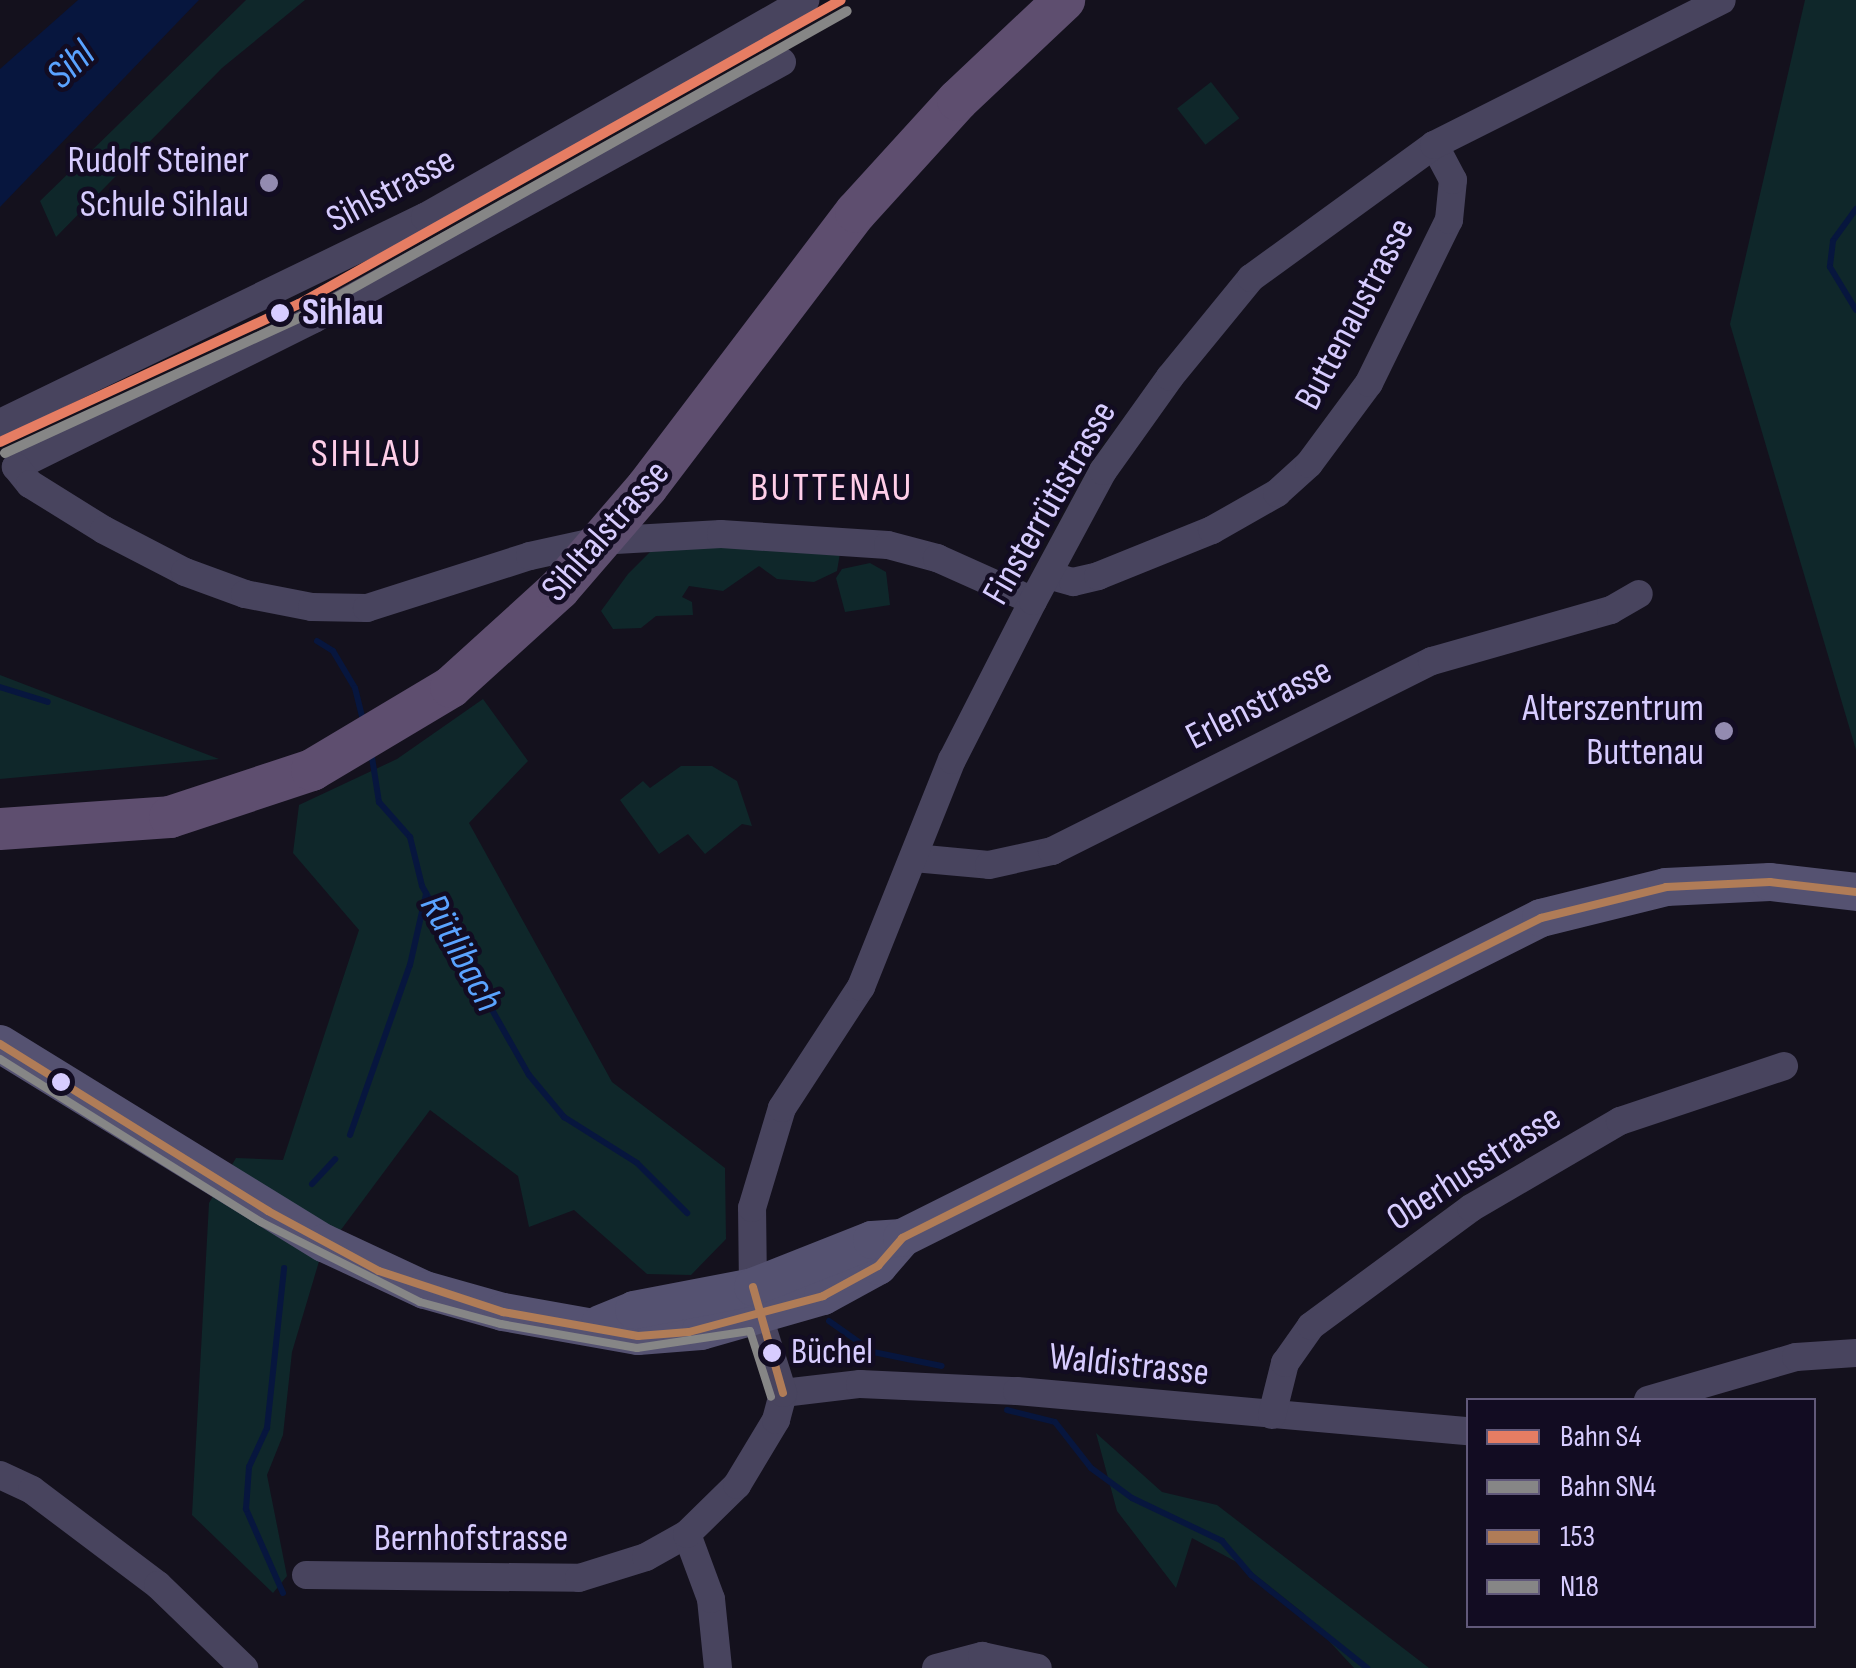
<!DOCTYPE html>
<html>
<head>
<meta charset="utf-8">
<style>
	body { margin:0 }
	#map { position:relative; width:1856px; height:1668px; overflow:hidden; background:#14111d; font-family:"Sofia Sans Condensed",sans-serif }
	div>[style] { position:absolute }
	.green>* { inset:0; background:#0f272a; transform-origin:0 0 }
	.water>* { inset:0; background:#07163e }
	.stream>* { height:6px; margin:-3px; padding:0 3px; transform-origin:3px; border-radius:3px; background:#07163e }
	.street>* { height:28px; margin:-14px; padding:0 14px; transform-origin:14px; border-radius:14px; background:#48445e }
	.secondary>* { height:38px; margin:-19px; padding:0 19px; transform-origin:19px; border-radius:19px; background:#555271 }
	.primary>* { height:42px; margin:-21px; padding:0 21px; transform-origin:21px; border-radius:21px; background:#5e4e6f }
	.primary-bridge>* { height:42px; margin:-21px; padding:0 21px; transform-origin:21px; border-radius:21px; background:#5e4e6f }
	.bus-1>* { height:8px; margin:-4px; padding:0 4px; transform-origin:4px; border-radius:4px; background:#b07c57 }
	.bus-2>* { height:8px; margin:-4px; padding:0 4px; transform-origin:4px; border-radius:4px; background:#868686 }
	.rail-1>* { height:10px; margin:-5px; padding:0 5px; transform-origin:5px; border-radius:5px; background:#e67d63 }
	.rail-2>* { height:10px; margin:-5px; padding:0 5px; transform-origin:5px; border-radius:5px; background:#868686 }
	.dots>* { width:28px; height:28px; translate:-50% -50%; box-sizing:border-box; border:5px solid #120c22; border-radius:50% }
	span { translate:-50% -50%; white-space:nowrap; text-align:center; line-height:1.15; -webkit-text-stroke:9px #120c22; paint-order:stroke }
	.bus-label { font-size:36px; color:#d7ccff }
	.left { translate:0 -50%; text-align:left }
	.poi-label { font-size:38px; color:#d7ccff }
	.right { translate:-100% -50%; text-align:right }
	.street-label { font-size:38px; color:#d7ccff }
	.stop-label { font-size:38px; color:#d7ccff; font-weight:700 }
	.water-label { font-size:40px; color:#5aa3ff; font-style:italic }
	.neighbourhood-label { font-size:40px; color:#ffcee9; letter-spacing:2.5px }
	.legend { position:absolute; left:1466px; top:1398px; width:350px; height:230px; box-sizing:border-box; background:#120c22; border:2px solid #61597a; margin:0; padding:12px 18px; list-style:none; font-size:30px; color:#d7ccff }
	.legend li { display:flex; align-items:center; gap:20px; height:50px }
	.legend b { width:50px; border:2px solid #61597a }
</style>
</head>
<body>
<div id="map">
	<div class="green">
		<div style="clip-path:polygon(246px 0,305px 0,222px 68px,56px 237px,40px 201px)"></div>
		<div style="clip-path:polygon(1805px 0,1856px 0,1856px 750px,1730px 324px)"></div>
		<div style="left:1211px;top:82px;width:46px;height:43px;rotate:52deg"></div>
		<div style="clip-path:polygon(697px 530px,840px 553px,837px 571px,814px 582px,777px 579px,759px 566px,723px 591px,689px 586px,682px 597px,692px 602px,693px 615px,656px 616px,641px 628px,613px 629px,601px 611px,628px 574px,653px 549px)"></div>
		<div style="clip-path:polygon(870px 563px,886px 572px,890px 605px,845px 612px,836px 578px,842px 569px)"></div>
		<div style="clip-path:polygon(0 675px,219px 759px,0 779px)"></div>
		<div style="clip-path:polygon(483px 699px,528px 761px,469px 823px,612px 1082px,725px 1168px,726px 1239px,691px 1275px,647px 1274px,574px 1210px,529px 1227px,518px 1176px,430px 1110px,320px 1258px,292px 1352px,283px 1435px,267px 1475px,287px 1576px,273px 1593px,192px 1515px,209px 1203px,236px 1158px,283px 1160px,359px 930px,293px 853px,299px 805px,397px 759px)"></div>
		<div style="clip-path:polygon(681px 766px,712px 766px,737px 781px,752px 826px,742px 824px,705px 854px,688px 834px,659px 854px,620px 800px,643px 781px,650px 788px)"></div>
		<div style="clip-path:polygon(1096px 1433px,1162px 1492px,1217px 1505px,1429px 1668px,1354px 1668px,1303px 1613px,1244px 1566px,1192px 1538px,1176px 1588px,1117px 1511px)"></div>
	</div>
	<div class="water">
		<div style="clip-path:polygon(78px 0,199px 0,0 207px,0 69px)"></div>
	</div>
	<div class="stream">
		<div style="left:1856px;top:209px;width:39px;rotate:126deg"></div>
		<div style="left:1833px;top:241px;width:26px;rotate:97deg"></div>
		<div style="left:1830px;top:267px;width:50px;rotate:58.8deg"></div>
		<div style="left:317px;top:641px;width:19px;rotate:32deg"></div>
		<div style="left:333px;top:651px;width:43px;rotate:59.3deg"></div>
		<div style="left:355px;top:688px;width:37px;rotate:76deg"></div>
		<div style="left:0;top:687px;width:50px;rotate:17.4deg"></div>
		<div style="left:371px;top:751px;width:52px;rotate:81.1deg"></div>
		<div style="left:379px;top:802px;width:47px;rotate:48.5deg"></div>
		<div style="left:410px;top:837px;width:50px;rotate:76.2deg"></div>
		<div style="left:422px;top:886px;width:217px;rotate:60.5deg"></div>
		<div style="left:529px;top:1075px;width:55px;rotate:50.2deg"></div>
		<div style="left:564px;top:1117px;width:86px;rotate:32.2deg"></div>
		<div style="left:637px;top:1163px;width:71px;rotate:45deg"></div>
		<div style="left:350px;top:1135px;width:180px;rotate:-70.6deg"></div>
		<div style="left:410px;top:965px;width:73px;rotate:-77.3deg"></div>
		<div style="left:312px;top:1184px;width:34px;rotate:-47deg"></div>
		<div style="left:829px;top:1321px;width:54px;rotate:35.2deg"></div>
		<div style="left:873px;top:1352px;width:70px;rotate:11.5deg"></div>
		<div style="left:1007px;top:1410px;width:49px;rotate:14deg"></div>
		<div style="left:1055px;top:1422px;width:58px;rotate:52deg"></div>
		<div style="left:1091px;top:1468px;width:51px;rotate:36.2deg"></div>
		<div style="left:1132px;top:1498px;width:100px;rotate:25.5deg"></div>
		<div style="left:1222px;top:1541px;width:45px;rotate:49.5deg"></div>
		<div style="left:1251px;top:1575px;width:149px;rotate:38.7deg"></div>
		<div style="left:283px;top:1593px;width:92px;rotate:-113.8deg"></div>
		<div style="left:246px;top:1509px;width:42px;rotate:-85.9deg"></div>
		<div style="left:249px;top:1467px;width:43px;rotate:-65.2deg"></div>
		<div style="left:267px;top:1428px;width:161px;rotate:-83.9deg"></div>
	</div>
	<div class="street">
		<div style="left:782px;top:62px;width:534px;rotate:151.23deg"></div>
		<div style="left:314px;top:319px;width:333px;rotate:153.6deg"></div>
		<div style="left:16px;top:467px;width:22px;rotate:51deg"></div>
		<div style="left:30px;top:484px;width:87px;rotate:31.9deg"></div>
		<div style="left:104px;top:530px;width:91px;rotate:27.4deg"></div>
		<div style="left:185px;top:572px;width:64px;rotate:20.1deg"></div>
		<div style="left:245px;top:594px;width:68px;rotate:11deg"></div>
		<div style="left:312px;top:607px;width:55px;rotate:1deg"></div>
		<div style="left:367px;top:608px;width:171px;rotate:-17.7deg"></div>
		<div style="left:530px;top:556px;width:70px;rotate:-12.4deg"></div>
		<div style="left:598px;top:541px;width:123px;rotate:-3.3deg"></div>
		<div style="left:721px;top:534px;width:167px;rotate:3.8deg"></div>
		<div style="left:888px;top:545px;width:51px;rotate:14.9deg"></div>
		<div style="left:937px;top:558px;width:105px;rotate:24.1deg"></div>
		<div style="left:0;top:423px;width:472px;rotate:-25.9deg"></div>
		<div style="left:425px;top:217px;width:438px;rotate:-29.7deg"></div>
		<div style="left:1048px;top:575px;width:26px;rotate:16deg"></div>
		<div style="left:1073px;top:582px;width:26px;rotate:-13deg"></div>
		<div style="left:1098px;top:576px;width:123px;rotate:-22deg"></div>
		<div style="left:1212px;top:530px;width:75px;rotate:-29.6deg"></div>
		<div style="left:1277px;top:493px;width:43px;rotate:-42.2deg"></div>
		<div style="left:1309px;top:464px;width:101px;rotate:-53.5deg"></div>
		<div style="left:1369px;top:383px;width:182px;rotate:-63.9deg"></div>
		<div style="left:1449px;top:220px;width:40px;rotate:-84.3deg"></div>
		<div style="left:1453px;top:180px;width:40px;rotate:-118deg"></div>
		<div style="left:914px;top:858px;width:75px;rotate:5.3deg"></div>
		<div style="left:989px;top:865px;width:65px;rotate:-12.5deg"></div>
		<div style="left:1052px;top:851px;width:425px;rotate:-26.6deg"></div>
		<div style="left:1432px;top:661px;width:186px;rotate:-15.9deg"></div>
		<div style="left:1611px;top:610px;width:32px;rotate:-30deg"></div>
		<div style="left:753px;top:1287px;width:79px;rotate:-90.7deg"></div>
		<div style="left:752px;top:1208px;width:104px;rotate:-73.3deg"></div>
		<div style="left:782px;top:1108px;width:145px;rotate:-56.9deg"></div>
		<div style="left:861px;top:987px;width:245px;rotate:-68.2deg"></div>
		<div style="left:952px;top:760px;width:178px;rotate:-63deg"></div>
		<div style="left:1033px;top:601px;width:148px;rotate:-61.7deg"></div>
		<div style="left:1103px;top:471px;width:115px;rotate:-54.5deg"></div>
		<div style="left:1170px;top:377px;width:128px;rotate:-50.7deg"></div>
		<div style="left:1251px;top:278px;width:226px;rotate:-36deg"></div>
		<div style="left:1434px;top:145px;width:322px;rotate:-26.7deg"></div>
		<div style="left:783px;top:1393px;width:78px;rotate:-6.7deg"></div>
		<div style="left:860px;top:1384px;width:157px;rotate:2.6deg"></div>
		<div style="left:1017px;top:1391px;width:453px;rotate:5.1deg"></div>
		<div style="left:1648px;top:1400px;width:154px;rotate:-16.2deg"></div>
		<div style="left:1796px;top:1357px;width:60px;rotate:-3.8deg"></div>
		<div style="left:1272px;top:1415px;width:54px;rotate:-76deg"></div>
		<div style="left:1285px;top:1363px;width:45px;rotate:-54.9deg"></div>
		<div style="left:1311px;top:1326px;width:199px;rotate:-36.4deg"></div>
		<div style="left:1471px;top:1208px;width:173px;rotate:-30.3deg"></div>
		<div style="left:1620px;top:1121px;width:173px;rotate:-18.5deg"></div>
		<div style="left:0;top:1475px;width:35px;rotate:25deg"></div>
		<div style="left:32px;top:1490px;width:158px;rotate:37deg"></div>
		<div style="left:158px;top:1585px;width:120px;rotate:44deg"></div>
		<div style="left:306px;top:1575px;width:273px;rotate:0.6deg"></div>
		<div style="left:579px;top:1578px;width:70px;rotate:-17.4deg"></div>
		<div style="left:646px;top:1557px;width:47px;rotate:-29.3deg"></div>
		<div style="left:718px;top:1668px;width:69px;rotate:-95.8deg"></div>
		<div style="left:711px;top:1599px;width:69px;rotate:-110.3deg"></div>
		<div style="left:687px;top:1534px;width:70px;rotate:-44.4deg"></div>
		<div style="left:737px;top:1485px;width:76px;rotate:-59deg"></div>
		<div style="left:776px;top:1420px;width:28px;rotate:-75deg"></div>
		<div style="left:783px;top:1393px;width:80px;rotate:-107.5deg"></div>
		<div style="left:936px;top:1668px;width:48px;rotate:-14.6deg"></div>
		<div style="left:982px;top:1656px;width:57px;rotate:12.1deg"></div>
	</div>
	<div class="secondary">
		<div style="left:0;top:1044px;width:380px;rotate:31.6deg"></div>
		<div style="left:324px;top:1243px;width:111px;rotate:25deg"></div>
		<div style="left:425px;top:1290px;width:81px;rotate:15.8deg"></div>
		<div style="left:503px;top:1312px;width:137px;rotate:10.1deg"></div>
		<div style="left:638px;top:1336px;width:63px;rotate:-4.5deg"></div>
		<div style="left:701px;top:1331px;width:127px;rotate:-16deg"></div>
		<div style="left:823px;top:1296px;width:63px;rotate:-28.6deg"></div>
		<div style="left:878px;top:1266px;width:37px;rotate:-49deg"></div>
		<div style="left:600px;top:1324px;width:37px;rotate:-22deg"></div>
		<div style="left:634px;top:1310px;width:121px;rotate:-10.9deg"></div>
		<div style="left:753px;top:1287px;width:128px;rotate:-21.6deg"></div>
		<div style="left:872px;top:1240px;width:30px;rotate:-4deg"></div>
		<div style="left:902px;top:1238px;width:715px;rotate:-26.6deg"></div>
		<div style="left:1541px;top:918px;width:129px;rotate:-13.9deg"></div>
		<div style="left:1666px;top:887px;width:104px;rotate:-2.8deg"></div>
		<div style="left:1770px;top:882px;width:87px;rotate:6.6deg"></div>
	</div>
	<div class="primary">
		<div style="left:647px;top:487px;width:345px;rotate:-52.8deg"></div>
		<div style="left:856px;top:212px;width:151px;rotate:-47.7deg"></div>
		<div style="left:958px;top:100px;width:146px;rotate:-43.3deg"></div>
		<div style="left:0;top:829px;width:170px;rotate:-4deg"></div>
		<div style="left:170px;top:817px;width:150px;rotate:-18.3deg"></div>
		<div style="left:312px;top:770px;width:162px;rotate:-30.8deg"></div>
		<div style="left:451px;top:687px;width:146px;rotate:-42.2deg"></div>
	</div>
	<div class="primary-bridge">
		<div style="left:559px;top:589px;width:135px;rotate:-49.2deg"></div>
	</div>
	<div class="bus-1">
		<div style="left:0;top:1044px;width:316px;rotate:31.9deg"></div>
		<div style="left:268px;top:1211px;width:126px;rotate:28.4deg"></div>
		<div style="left:379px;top:1271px;width:131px;rotate:18.3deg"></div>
		<div style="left:503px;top:1312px;width:137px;rotate:10.1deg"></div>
		<div style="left:638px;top:1336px;width:51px;rotate:-4.5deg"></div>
		<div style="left:689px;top:1332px;width:139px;rotate:-15deg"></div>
		<div style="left:823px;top:1296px;width:63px;rotate:-28.6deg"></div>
		<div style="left:878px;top:1266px;width:37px;rotate:-49deg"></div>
		<div style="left:902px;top:1238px;width:715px;rotate:-26.6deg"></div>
		<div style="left:1541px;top:918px;width:129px;rotate:-13.9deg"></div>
		<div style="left:1666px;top:887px;width:104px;rotate:-2.8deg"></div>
		<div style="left:1770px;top:882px;width:87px;rotate:6.6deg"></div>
		<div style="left:753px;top:1287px;width:110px;rotate:74.2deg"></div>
	</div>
	<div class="bus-2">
		<div style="left:0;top:1059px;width:308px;rotate:32deg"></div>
		<div style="left:261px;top:1222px;width:178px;rotate:26.7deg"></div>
		<div style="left:420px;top:1302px;width:84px;rotate:15.2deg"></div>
		<div style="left:501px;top:1324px;width:138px;rotate:10deg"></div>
		<div style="left:637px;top:1348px;width:114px;rotate:-8.6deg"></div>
		<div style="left:750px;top:1331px;width:69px;rotate:72.3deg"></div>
	</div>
	<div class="rail-1">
		<div style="left:0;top:442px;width:329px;rotate:-24.8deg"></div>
		<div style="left:299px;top:304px;width:621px;rotate:-29.29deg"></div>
	</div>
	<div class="rail-2">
		<div style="left:5px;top:453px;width:330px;rotate:-24.7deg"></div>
		<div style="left:305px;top:315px;width:621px;rotate:-29.29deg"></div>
	</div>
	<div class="dots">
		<div style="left:269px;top:183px;background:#938bb0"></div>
		<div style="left:280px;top:313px;background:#d7ccff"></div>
		<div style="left:1724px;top:731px;background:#938bb0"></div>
		<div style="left:61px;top:1082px;background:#d7ccff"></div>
		<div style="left:772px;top:1353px;background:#d7ccff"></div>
	</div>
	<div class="bus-label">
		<span class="left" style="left:791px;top:1353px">Büchel</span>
	</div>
	<div class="poi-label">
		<span class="right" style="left:249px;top:183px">Rudolf Steiner<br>Schule Sihlau</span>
		<span class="right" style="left:1704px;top:731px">Alterszentrum<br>Buttenau</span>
	</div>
	<div class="street-label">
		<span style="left:391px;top:190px;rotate:-28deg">Sihlstrasse</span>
		<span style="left:1355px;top:314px;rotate:-62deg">Buttenaustrasse</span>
		<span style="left:1050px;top:503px;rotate:-60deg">Finsterrütistrasse</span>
		<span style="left:606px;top:531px;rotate:-49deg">Sihltalstrasse</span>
		<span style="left:1259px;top:704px;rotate:-27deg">Erlenstrasse</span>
		<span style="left:1474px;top:1168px;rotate:-33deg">Oberhusstrasse</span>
		<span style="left:1129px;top:1365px;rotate:6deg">Waldistrasse</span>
		<span style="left:471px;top:1539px">Bernhofstrasse</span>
	</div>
	<div class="stop-label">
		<span class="left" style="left:302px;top:313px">Sihlau</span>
	</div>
	<div class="water-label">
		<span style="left:71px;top:65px;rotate:-43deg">Sihl</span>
		<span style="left:461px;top:953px;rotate:61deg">Rütlibach</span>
	</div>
	<div class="neighbourhood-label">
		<span style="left:367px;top:454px">SIHLAU</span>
		<span style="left:832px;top:488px">BUTTENAU</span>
	</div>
	<ul class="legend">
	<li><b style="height:12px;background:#e67d63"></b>Bahn S4</li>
	<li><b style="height:12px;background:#868686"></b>Bahn SN4</li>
	<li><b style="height:12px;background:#b07c57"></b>153</li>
	<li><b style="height:12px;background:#868686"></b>N18</li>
	</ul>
</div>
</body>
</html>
